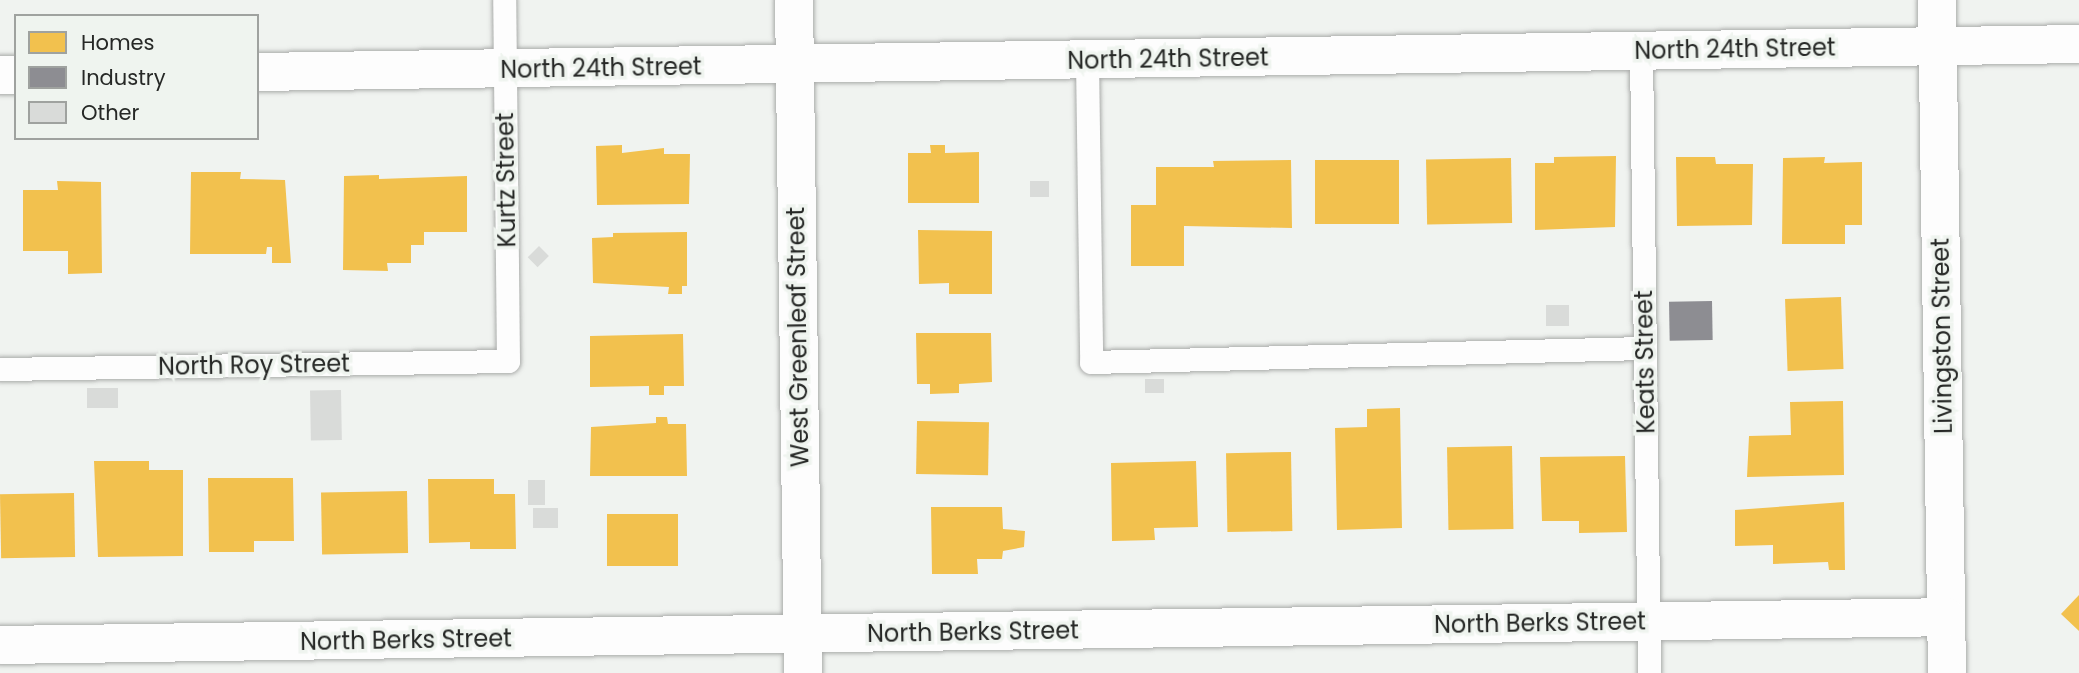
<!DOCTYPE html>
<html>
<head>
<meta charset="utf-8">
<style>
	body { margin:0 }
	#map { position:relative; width:2079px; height:673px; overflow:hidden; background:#f0f3f0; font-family:Poppins,sans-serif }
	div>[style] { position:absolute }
	.homes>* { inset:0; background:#f2c14e; transform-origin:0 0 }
	.industry>* { inset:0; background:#8d8d92; transform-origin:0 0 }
	.building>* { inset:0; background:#d9dbd9; transform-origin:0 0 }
	.roads { filter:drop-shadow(0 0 2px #aaacaa) drop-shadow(0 0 2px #aaacaa) }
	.lane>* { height:23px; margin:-11.5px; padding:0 11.5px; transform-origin:11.5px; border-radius:11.5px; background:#fdfdfd }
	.street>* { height:38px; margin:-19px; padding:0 19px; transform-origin:19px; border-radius:19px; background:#fdfdfd }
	span { translate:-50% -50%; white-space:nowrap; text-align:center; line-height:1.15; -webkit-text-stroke:7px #eff4ef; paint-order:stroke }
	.street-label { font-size:24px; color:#262826 }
	.legend { position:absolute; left:14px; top:14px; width:245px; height:126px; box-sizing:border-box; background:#eff4ef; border:2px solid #9fa29f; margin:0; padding:9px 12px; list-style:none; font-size:21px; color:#262826 }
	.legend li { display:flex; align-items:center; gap:14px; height:35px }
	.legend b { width:35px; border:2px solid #9fa29f }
</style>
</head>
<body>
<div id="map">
	<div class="homes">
		<div style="clip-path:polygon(622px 145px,622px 153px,664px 148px,664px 154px,690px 154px,689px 204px,597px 205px,596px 146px)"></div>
		<div style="clip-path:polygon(930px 145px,945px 145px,945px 153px,979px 152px,979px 203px,908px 203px,908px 153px,931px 153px)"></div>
		<div style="clip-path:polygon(1616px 156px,1615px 227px,1535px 230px,1535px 163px,1554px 163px,1554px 157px)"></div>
		<div style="clip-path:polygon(1676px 157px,1715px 157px,1716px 164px,1753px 164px,1752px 225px,1677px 226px)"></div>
		<div style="clip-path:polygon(1825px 157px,1824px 163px,1862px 162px,1862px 225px,1845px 225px,1845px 244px,1782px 244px,1783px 158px)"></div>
		<div style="left:1511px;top:158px;width:65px;height:85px;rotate:89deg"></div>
		<div style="clip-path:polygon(1291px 160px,1292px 228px,1184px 226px,1184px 266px,1131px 266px,1131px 205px,1156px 205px,1156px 167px,1214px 167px,1213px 161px)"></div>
		<div style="left:1315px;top:160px;width:84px;height:64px"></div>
		<div style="clip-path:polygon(191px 172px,241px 172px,240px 179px,285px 180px,291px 263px,272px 263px,272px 247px,267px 247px,266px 254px,190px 254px)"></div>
		<div style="clip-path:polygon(379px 175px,379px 179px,467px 176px,467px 232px,424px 232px,424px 245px,411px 245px,411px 263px,387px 263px,388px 271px,343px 270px,344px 176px)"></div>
		<div style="clip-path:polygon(57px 181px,101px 182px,102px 273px,68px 274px,68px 251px,23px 251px,23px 190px,58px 190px)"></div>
		<div style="clip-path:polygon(918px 230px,992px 231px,992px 294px,949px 294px,949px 283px,919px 284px)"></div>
		<div style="clip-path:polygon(687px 232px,687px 286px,682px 286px,682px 294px,668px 294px,669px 287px,593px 283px,592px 238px,613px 237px,613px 233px)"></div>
		<div style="left:1841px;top:297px;width:72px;height:56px;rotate:88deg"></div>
		<div style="clip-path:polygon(916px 333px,991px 333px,992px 382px,959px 384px,959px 393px,930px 394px,930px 384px,917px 384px)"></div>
		<div style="clip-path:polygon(683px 334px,684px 386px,664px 386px,664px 395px,649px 395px,649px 386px,590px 387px,590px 336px)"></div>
		<div style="clip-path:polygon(1843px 401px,1844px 475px,1747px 477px,1749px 436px,1791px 435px,1790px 402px)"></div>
		<div style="clip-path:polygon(1400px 408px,1402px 528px,1337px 530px,1335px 428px,1367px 427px,1367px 409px)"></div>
		<div style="clip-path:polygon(656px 417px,667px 417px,668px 424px,686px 424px,687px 476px,590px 476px,591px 427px,656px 423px)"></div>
		<div style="left:917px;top:421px;width:72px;height:53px;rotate:1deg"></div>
		<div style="left:1512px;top:446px;width:83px;height:65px;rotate:89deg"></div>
		<div style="left:1291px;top:452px;width:79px;height:65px;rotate:89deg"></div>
		<div style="clip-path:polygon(1625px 456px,1627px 532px,1579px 533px,1579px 521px,1542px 521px,1540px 457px)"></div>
		<div style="clip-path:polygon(94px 461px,149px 461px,149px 470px,183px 470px,183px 556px,98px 557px)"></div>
		<div style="clip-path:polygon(1196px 461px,1198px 527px,1154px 528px,1155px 540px,1112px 541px,1111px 463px)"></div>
		<div style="clip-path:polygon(208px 478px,293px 478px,294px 541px,254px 541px,254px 552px,209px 552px)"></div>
		<div style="clip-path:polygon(428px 479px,494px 479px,494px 494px,515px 494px,516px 549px,470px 549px,470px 542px,429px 543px)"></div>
		<div style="left:407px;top:491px;width:62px;height:86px;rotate:89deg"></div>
		<div style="left:74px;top:493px;width:64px;height:74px;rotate:89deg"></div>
		<div style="clip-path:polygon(1844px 502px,1845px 570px,1829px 570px,1828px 562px,1773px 564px,1773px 545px,1735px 546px,1735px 510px)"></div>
		<div style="clip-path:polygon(931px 507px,1002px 507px,1003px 529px,1025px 531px,1024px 547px,1003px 551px,1002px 559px,977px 559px,978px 574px,932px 574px)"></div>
		<div style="left:607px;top:514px;width:71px;height:52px"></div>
		<div style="clip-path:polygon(2079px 595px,2079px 631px,2061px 614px)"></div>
	</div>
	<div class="industry">
		<div style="left:1712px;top:301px;width:39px;height:43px;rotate:89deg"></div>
	</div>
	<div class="building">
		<div style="left:1030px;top:181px;width:19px;height:16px"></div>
		<div style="left:539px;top:246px;width:14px;height:16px;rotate:45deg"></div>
		<div style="left:1546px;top:305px;width:23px;height:21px"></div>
		<div style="left:1145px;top:379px;width:19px;height:14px"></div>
		<div style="left:87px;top:388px;width:31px;height:20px"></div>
		<div style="left:341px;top:390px;width:50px;height:31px;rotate:89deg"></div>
		<div style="left:545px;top:480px;width:25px;height:17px;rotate:90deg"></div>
		<div style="left:558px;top:508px;width:20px;height:25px;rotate:90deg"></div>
	</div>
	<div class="roads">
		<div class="lane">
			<div style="left:1641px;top:51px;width:622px;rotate:89.26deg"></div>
			<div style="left:1087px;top:60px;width:302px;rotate:89.2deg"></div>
			<div style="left:1091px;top:362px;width:554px;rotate:-1.45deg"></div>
			<div style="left:0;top:369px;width:508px;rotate:-0.9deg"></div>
			<div style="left:508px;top:361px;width:361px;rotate:-90.6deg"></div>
		</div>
		<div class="street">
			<div style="left:794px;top:0;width:673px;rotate:89.23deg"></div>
			<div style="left:1937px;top:0;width:673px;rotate:89.15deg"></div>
			<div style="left:257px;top:72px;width:1822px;rotate:-0.88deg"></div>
			<div style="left:0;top:75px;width:16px"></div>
			<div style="left:0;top:645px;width:1946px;rotate:-0.82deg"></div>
		</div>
	</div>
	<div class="street-label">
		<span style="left:1735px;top:49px;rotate:-1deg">North 24th Street</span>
		<span style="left:1168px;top:59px;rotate:-1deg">North 24th Street</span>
		<span style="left:601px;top:68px;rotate:-1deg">North 24th Street</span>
		<span style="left:506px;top:180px;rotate:-91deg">Kurtz Street</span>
		<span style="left:1942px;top:336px;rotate:-91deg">Livingston Street</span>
		<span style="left:798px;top:337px;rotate:-91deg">West Greenleaf Street</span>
		<span style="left:1645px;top:362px;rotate:-91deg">Keats Street</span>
		<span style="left:254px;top:365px;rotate:-1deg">North Roy Street</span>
		<span style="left:1540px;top:623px;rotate:-1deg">North Berks Street</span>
		<span style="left:973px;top:632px;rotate:-1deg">North Berks Street</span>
		<span style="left:406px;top:640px;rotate:-1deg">North Berks Street</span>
	</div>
	<ul class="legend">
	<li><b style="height:19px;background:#f2c14e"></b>Homes</li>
	<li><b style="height:19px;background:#8d8d92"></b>Industry</li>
	<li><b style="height:19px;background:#d9dbd9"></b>Other</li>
	</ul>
</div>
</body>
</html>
